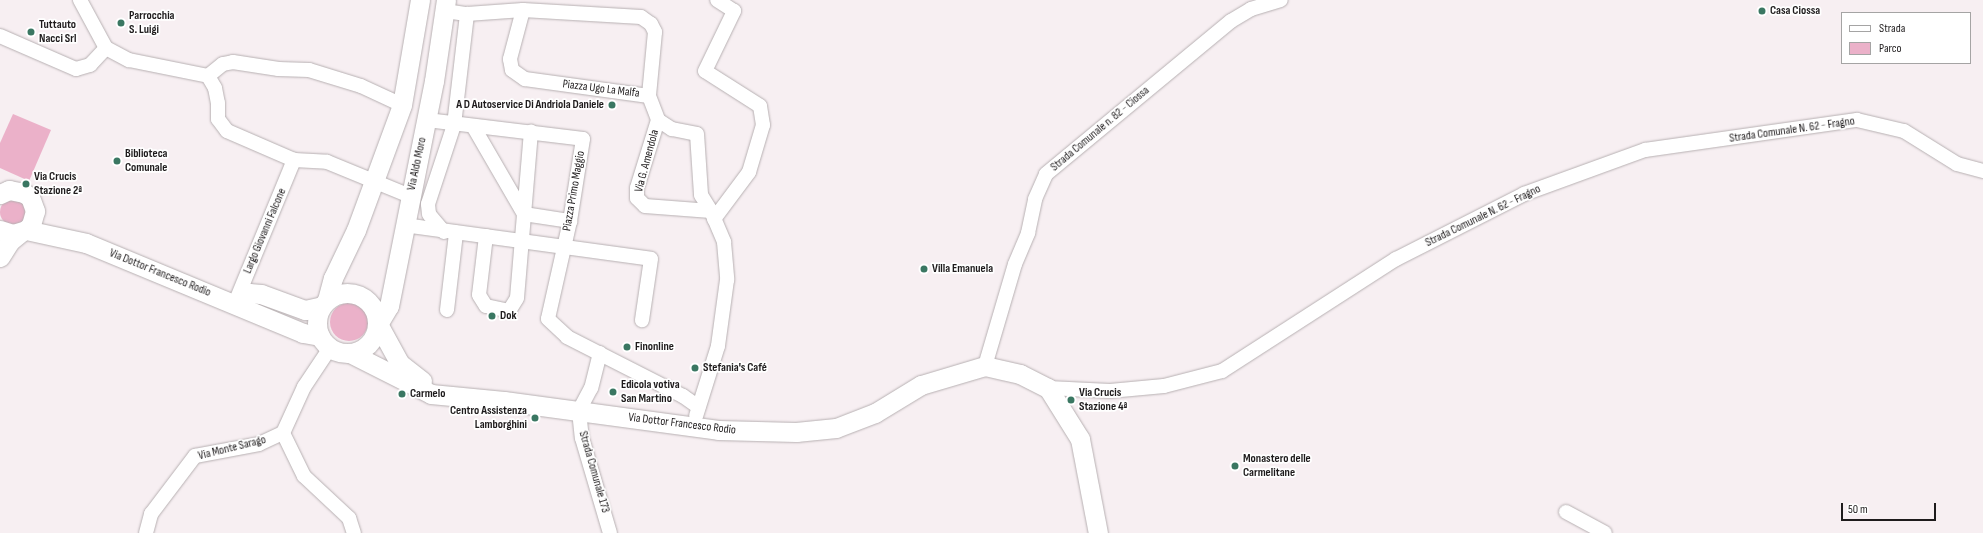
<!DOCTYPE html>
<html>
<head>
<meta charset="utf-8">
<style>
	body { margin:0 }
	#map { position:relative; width:1983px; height:533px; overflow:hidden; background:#f7eff2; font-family:"Sofia Sans Condensed",sans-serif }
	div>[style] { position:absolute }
	.green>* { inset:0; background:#ebb1c9 }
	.round { border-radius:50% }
	.roads { filter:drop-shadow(0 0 1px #b7b0b2) drop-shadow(0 0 1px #b7b0b2) }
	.minor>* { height:14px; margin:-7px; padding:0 7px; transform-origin:7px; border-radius:7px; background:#fff }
	.secondary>* { height:19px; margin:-9.5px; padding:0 9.5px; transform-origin:9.5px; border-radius:9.5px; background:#fff }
	.secondary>.ring { margin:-9.5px; padding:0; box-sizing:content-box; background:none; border:19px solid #fff; border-radius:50% }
	.dots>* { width:11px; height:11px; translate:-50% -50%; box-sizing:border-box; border:2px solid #fff; border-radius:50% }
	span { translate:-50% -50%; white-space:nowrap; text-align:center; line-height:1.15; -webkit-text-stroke:3.5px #fff; paint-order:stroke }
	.poi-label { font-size:12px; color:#1e1b1c; font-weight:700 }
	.left { translate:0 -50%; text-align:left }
	.right { translate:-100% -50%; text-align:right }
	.street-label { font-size:12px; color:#1e1b1c }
	.legend { position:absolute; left:1841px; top:12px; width:130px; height:52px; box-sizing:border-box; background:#fff; border:1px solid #a5a4a4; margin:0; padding:5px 7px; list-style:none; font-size:12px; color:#1e1b1c }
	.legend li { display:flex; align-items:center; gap:8px; height:20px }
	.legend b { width:20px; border:1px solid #a5a4a4 }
	.scale { position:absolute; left:1841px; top:503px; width:95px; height:18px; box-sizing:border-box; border:2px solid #1e1b1c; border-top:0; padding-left:5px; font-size:12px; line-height:14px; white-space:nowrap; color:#1e1b1c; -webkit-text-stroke:3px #fff; paint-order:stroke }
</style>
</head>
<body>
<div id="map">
	<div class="green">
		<div style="clip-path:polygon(13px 114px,51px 130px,29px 181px,0 168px,0 143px)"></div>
		<div class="round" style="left:0;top:199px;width:26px;height:26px"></div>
		<div class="round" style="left:330px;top:303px;width:38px;height:38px"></div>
	</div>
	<div class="roads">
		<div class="minor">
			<div style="left:80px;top:0;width:55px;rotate:61.6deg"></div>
			<div style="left:106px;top:48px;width:26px;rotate:28deg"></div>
			<div style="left:129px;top:60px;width:81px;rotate:11.4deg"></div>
			<div style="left:208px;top:76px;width:19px;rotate:-39deg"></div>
			<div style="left:223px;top:64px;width:10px;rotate:-11deg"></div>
			<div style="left:233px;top:62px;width:46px;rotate:8.8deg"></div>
			<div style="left:278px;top:69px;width:31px;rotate:2deg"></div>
			<div style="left:309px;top:70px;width:54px;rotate:17.1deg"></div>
			<div style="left:361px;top:86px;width:45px;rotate:24.9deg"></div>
			<div style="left:523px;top:10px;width:51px;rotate:104.9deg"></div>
			<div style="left:510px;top:59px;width:11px;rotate:80deg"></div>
			<div style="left:512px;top:70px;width:16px;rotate:35deg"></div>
			<div style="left:525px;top:79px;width:125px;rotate:7.8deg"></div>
			<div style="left:445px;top:11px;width:22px;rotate:8deg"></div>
			<div style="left:467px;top:14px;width:56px;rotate:-4.1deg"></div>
			<div style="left:523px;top:10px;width:118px;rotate:3.4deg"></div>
			<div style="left:641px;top:17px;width:12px;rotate:35deg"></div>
			<div style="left:651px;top:24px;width:9px;rotate:63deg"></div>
			<div style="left:655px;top:32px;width:64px;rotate:95.4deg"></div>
			<div style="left:649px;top:96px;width:26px;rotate:69deg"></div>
			<div style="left:0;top:36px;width:83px;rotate:23.5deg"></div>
			<div style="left:76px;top:69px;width:15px;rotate:-16deg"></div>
			<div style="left:90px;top:65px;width:23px;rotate:-47deg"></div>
			<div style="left:208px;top:76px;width:14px;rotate:60deg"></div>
			<div style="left:215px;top:88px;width:15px;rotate:79deg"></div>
			<div style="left:218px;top:103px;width:16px;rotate:90deg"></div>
			<div style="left:218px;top:119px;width:15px;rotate:53deg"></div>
			<div style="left:227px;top:131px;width:73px;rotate:23.4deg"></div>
			<div style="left:294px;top:160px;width:33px;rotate:3deg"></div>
			<div style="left:327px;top:162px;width:90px;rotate:22.3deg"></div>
			<div style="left:427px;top:120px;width:157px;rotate:6.9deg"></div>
			<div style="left:583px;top:139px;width:83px;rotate:99deg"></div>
			<div style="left:570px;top:221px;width:100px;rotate:102.7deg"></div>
			<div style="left:548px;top:319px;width:26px;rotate:43deg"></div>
			<div style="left:567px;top:337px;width:130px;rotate:27deg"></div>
			<div style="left:683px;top:396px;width:19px;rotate:35deg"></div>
			<div style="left:658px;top:120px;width:17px;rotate:33deg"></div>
			<div style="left:672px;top:129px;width:25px;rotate:11deg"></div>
			<div style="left:697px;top:134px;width:61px;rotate:86.2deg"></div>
			<div style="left:701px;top:195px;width:19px;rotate:58deg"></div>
			<div style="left:711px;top:211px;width:34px;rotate:67deg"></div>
			<div style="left:724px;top:242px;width:38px;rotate:85deg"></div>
			<div style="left:727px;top:280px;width:67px;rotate:97.8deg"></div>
			<div style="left:718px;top:346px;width:73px;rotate:107.4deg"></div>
			<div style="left:658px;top:120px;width:71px;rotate:107.2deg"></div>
			<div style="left:637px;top:188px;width:10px;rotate:90deg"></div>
			<div style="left:637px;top:198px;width:11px;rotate:45deg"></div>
			<div style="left:645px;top:206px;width:66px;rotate:4.3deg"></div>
			<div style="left:473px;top:126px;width:102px;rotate:59.9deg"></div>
			<div style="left:524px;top:214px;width:47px;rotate:8.7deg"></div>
			<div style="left:714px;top:219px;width:59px;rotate:-53.3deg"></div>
			<div style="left:749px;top:172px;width:49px;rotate:-73.4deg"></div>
			<div style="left:763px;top:125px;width:19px;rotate:-99deg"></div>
			<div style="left:760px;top:106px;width:65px;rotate:-147.5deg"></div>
			<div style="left:705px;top:71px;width:67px;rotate:-64.2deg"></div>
			<div style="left:734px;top:11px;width:20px;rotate:-147deg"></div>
			<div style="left:404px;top:225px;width:249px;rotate:7.8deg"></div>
			<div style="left:651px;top:259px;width:62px;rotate:98.4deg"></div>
			<div style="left:444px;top:232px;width:23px;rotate:-130deg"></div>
			<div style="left:429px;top:214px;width:10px;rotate:-96deg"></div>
			<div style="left:428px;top:204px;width:83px;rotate:-71.8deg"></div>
			<div style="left:454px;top:125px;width:112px;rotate:-83.3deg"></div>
			<div style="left:486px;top:236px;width:59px;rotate:96.8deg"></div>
			<div style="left:479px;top:295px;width:13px;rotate:58deg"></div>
			<div style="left:486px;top:306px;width:24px;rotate:12deg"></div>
			<div style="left:509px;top:311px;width:15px;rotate:-58deg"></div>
			<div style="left:517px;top:298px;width:167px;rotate:-85.2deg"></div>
			<div style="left:235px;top:303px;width:155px;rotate:-67.6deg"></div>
			<div style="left:447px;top:310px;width:78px;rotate:-83.3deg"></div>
			<div style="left:600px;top:353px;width:36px;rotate:104deg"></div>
			<div style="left:591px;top:388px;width:26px;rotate:118deg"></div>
			<div style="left:579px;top:411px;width:27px;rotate:84deg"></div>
			<div style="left:582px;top:438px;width:99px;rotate:73.6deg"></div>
			<div style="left:985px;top:366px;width:106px;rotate:-73.6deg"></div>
			<div style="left:1015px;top:264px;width:34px;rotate:-67deg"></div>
			<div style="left:1028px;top:233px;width:35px;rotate:-78deg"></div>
			<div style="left:1035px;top:199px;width:27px;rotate:-66deg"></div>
			<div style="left:1046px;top:174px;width:240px;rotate:-39.6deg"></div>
			<div style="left:1231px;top:21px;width:23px;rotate:-31deg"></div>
			<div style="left:1251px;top:9px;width:31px;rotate:-17deg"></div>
			<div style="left:1048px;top:388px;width:62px;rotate:2.8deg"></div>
			<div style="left:1110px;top:391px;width:54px;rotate:-5.3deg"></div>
			<div style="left:1164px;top:386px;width:60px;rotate:-14.5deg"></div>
			<div style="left:1222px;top:371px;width:207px;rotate:-32.8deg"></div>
			<div style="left:1396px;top:259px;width:144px;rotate:-26.9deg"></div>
			<div style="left:1524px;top:194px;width:129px;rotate:-20deg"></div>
			<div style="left:1645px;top:150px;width:214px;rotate:-8.1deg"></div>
			<div style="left:1857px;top:120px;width:48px;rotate:13.2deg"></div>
			<div style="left:1904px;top:131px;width:62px;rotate:31.9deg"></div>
			<div style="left:1957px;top:164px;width:27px;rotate:15deg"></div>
			<div style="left:283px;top:433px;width:48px;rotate:64deg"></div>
			<div style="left:304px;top:476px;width:62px;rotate:43deg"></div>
			<div style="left:349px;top:518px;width:16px;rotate:72deg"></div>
			<div style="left:283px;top:433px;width:51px;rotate:-65.5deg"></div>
			<div style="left:304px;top:387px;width:47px;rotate:-56.3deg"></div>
			<div style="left:1566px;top:512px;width:44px;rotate:28.3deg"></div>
			<div style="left:146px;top:533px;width:20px;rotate:-75deg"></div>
			<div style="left:151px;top:514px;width:73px;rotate:-52.8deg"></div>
			<div style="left:195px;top:456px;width:65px;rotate:-10.6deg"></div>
			<div style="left:259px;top:444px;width:26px;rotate:-25deg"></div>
		</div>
		<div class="secondary">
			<div style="left:0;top:194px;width:10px;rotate:-24deg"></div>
			<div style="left:9px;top:190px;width:15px;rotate:11deg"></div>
			<div style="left:24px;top:193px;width:7px;rotate:34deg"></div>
			<div style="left:30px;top:197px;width:15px;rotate:70deg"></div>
			<div style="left:35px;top:211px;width:15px;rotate:106deg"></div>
			<div style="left:31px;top:225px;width:7px;rotate:135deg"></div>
			<div style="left:26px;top:230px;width:14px;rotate:163deg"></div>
			<div style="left:13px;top:234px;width:14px;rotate:-163deg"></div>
			<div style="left:26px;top:230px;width:61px;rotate:12.2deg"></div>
			<div style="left:86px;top:243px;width:235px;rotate:22.5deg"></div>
			<div style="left:303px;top:333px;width:17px;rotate:10deg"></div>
			<div style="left:0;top:257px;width:19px;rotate:-58deg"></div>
			<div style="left:10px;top:241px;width:13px;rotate:-39deg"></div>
			<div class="ring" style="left:317px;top:293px;width:41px;height:41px"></div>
			<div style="left:327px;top:300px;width:23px;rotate:-75deg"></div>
			<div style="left:333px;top:278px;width:53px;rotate:-64.4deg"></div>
			<div style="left:356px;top:230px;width:133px;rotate:-69.8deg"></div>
			<div style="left:402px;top:105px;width:107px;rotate:-80.3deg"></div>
			<div style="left:235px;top:303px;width:17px;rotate:-36deg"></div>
			<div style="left:249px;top:293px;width:12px;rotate:5deg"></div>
			<div style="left:261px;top:294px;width:47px;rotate:20deg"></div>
			<div style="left:305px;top:310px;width:17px;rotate:-13deg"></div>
			<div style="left:350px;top:353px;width:91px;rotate:26.8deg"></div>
			<div style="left:431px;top:394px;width:73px;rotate:5.5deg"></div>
			<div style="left:504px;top:401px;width:216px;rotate:7.7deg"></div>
			<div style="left:718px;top:430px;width:78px;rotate:1.5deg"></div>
			<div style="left:796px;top:432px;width:40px;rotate:-5.7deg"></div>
			<div style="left:836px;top:428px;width:42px;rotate:-21deg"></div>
			<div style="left:875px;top:413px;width:54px;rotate:-31.3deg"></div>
			<div style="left:921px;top:385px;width:67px;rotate:-16.5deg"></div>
			<div style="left:985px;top:366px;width:36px;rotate:13deg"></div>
			<div style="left:1020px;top:374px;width:31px;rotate:27deg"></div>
			<div style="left:1048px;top:388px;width:60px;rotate:57.9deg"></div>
			<div style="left:1080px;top:439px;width:96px;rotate:79.2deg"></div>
			<div style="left:422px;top:381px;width:28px;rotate:-142deg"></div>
			<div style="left:400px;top:364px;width:46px;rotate:-118.8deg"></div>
			<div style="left:378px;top:324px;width:21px;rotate:-59deg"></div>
			<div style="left:389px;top:306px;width:229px;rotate:-78.7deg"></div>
			<div style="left:434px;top:81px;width:82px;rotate:-81.6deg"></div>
		</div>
	</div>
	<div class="dots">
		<div style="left:1762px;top:11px;background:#3a7762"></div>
		<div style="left:121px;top:23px;background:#3a7762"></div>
		<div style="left:31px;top:32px;background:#3a7762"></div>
		<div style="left:612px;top:105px;background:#3a7762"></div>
		<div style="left:117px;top:161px;background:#3a7762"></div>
		<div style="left:26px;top:184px;background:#3a7762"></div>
		<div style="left:924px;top:269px;background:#3a7762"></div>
		<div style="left:492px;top:316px;background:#3a7762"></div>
		<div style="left:627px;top:347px;background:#3a7762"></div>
		<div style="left:695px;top:368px;background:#3a7762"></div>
		<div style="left:613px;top:392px;background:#3a7762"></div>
		<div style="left:402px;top:394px;background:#3a7762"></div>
		<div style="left:1071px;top:400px;background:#3a7762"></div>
		<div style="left:535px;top:418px;background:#3a7762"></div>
		<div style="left:1235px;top:466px;background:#3a7762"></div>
	</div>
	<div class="poi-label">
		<span class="left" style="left:1770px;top:11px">Casa Ciossa</span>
		<span class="left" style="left:129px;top:23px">Parrocchia<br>S. Luigi</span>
		<span class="left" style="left:39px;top:32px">Tuttauto<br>Nacci Srl</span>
		<span class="right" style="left:604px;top:105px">A D Autoservice Di Andriola Daniele</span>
		<span class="left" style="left:125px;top:161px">Biblioteca<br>Comunale</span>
		<span class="left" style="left:34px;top:184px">Via Crucis<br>Stazione 2ª</span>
		<span class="left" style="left:932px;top:269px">Villa Emanuela</span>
		<span class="left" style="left:500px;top:316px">Dok</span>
		<span class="left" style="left:635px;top:347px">Finonline</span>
		<span class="left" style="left:703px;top:368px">Stefania's Café</span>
		<span class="left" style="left:621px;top:392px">Edicola votiva<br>San Martino</span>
		<span class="left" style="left:1079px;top:400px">Via Crucis<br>Stazione 4ª</span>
		<span class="left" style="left:410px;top:394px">Carmelo</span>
		<span class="right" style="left:527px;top:418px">Centro Assistenza<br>Lamborghini</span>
		<span class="left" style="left:1243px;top:466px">Monastero delle<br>Carmelitane</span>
	</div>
	<div class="street-label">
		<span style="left:601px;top:89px;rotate:7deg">Piazza Ugo La Malfa</span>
		<span style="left:1100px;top:129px;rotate:-40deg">Strada Comunale n. 82 - Ciossa</span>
		<span style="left:1792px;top:130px;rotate:-8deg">Strada Comunale N. 62 - Fragno</span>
		<span style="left:647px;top:161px;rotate:-75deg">Via G. Amendola</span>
		<span style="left:417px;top:164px;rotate:-78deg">Via Aldo Moro</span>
		<span style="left:574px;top:191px;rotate:-80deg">Piazza Primo Maggio</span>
		<span style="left:1483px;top:216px;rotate:-26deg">Strada Comunale N. 62 - Fragno</span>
		<span style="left:265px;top:231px;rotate:-67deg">Largo Giovanni Falcone</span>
		<span style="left:160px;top:273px;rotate:22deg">Via Dottor Francesco Rodio</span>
		<span style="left:682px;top:424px;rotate:7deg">Via Dottor Francesco Rodio</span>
		<span style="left:232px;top:448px;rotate:-14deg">Via Monte Sarago</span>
		<span style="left:594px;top:472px;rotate:74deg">Strada Comunale 173</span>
	</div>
	<ul class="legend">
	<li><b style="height:5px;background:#fff"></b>Strada</li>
	<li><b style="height:11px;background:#ebb1c9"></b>Parco</li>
	</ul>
	<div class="scale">50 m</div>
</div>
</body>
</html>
